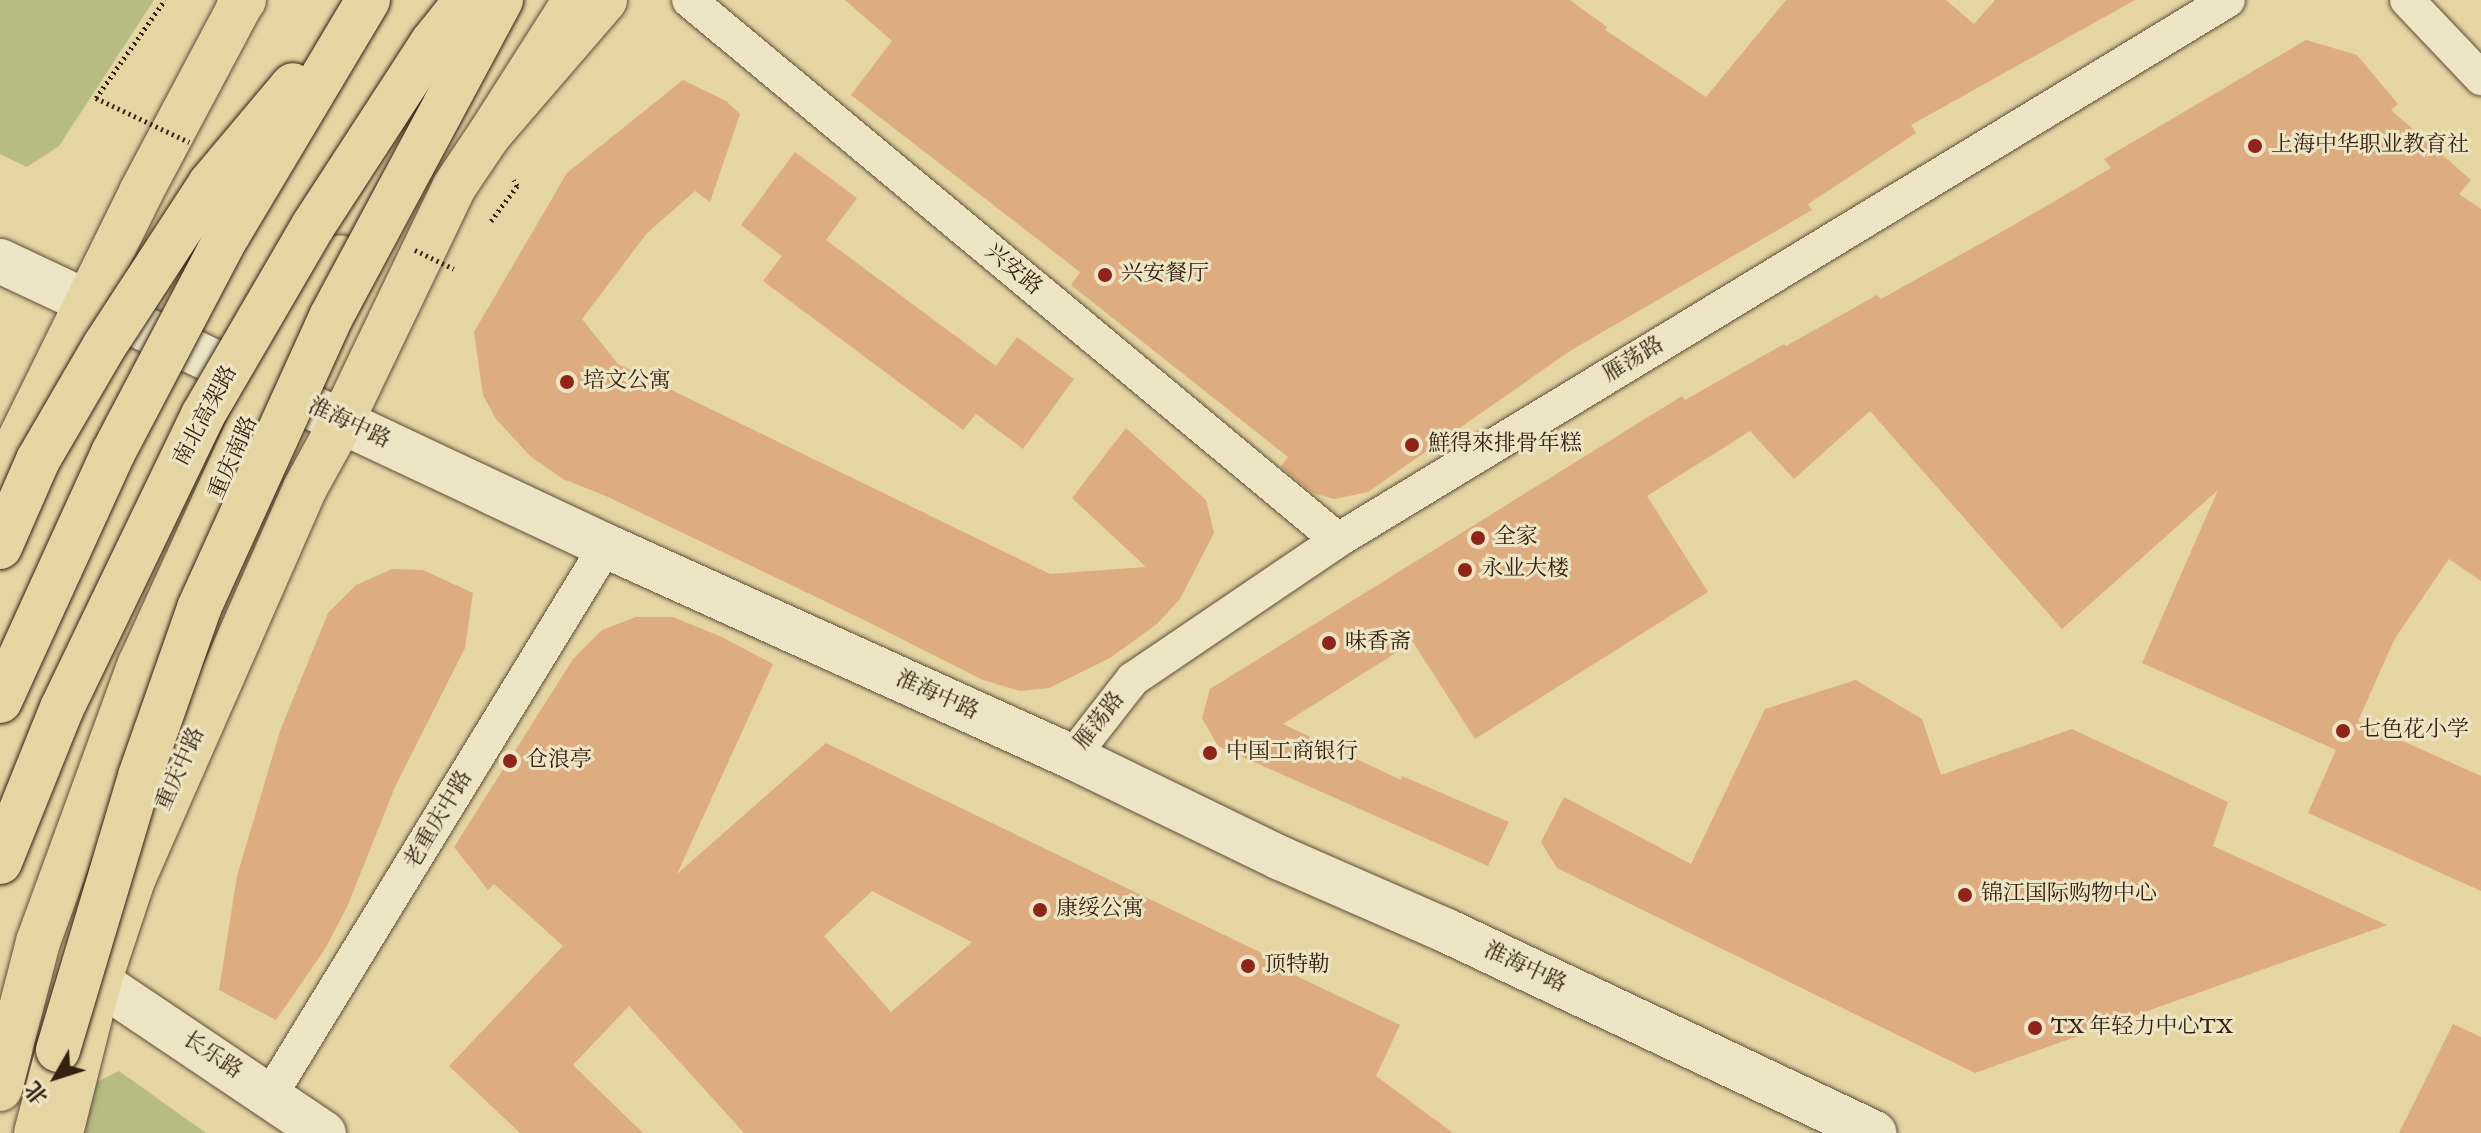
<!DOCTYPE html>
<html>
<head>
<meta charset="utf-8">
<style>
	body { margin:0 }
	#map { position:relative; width:2481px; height:1133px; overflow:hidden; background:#e4d5a3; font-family:"IM FELL English","Noto Serif SC",serif }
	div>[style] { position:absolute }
	.green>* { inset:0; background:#b7bc83 }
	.building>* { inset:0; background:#deac81 }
	.path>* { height:5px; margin-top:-2.5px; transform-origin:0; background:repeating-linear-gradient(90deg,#352113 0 2px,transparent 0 6px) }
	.roads { filter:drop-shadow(0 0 2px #614e37) drop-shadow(0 0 2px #614e37) }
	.minor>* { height:34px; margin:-17px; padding:0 17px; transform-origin:17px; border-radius:17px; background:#ede4c3 }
	.tertiary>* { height:44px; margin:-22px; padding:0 22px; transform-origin:22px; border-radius:22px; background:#ede4c3 }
	.secondary>* { height:44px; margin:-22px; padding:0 22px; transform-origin:22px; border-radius:22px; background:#ede4c3 }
	.primary>* { height:44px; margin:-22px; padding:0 22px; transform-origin:22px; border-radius:22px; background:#e4d5a3 }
	.trunk>* { height:44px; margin:-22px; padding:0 22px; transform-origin:22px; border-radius:22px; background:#e4d5a3 }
	.path-bridge>* { height:5px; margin-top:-2.5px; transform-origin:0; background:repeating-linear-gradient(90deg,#352113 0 2px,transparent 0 6px) }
	.bridges { filter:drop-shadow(0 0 2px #352113) drop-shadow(0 0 2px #352113) }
	.trunk-bridge>* { height:44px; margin:-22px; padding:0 22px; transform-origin:22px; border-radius:22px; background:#e4d5a3 }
	.dots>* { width:22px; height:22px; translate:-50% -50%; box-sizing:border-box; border:4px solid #ede4c3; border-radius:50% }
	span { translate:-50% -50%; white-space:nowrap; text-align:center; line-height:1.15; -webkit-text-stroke:6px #ede4c3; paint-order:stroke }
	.poi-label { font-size:22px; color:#352113 }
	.left { translate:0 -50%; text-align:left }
	.street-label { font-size:22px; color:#352113 }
	.north { position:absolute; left:16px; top:1037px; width:80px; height:80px; -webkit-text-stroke:6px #ede4c3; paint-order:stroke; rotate:231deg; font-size:22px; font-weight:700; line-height:32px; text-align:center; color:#352113 }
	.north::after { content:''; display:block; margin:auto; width:28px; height:36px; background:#352113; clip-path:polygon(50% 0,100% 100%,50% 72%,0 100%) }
</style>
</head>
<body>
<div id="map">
	<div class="green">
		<div style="clip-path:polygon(0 0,154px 0,59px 146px,27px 167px,0 154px)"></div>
		<div style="clip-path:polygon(119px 1071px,206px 1133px,83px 1133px,97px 1082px)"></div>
	</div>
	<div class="building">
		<div style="clip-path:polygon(845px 0,1570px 0,1607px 27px,1605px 30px,1706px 97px,1786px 0,1946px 0,1974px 24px,1995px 0,2135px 0,1911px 125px,1916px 133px,1808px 204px,1812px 210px,1570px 351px,1368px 492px,1334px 499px,1313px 493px,1281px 467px,1288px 457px,1071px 285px,1080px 272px,851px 95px,892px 41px)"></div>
		<div style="clip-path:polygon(2306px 40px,2357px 55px,2398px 104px,2391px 110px,2471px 180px,2459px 194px,2481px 209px,2481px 581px,2449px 559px,2395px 638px,2358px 721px,2481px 776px,2481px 891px,2308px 813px,2336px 750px,2142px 663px,2218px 490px,2062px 629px,1870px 411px,1794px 479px,1750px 431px,1647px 496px,1708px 592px,1475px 739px,1413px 642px,1283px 724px,1401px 780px,1402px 776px,1509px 822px,1488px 866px,1218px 746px,1202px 718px,1210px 689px,1682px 396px,1685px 400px,1784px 344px,1786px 346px,1877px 295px,1881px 299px,2012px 226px,2111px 168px,2104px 159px)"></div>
		<div style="clip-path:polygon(683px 80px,726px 101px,740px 114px,710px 202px,695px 191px,647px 233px,582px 319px,618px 364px,1050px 574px,1146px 567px,1072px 498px,1126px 428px,1206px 500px,1214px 533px,1180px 599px,1157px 624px,1110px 658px,1049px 688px,1020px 691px,983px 680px,864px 620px,606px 496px,563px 479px,530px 456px,496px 419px,483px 395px,474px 332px,567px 173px)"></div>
		<div style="clip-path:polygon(795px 152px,857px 198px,826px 240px,996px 366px,1017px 337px,1074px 379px,1023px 449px,976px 414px,963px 430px,763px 281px,782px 256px,741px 225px)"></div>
		<div style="clip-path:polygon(392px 569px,423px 570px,473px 593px,465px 648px,395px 787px,347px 907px,325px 949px,276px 1020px,219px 990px,237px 876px,280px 731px,328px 613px,356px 585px)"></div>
		<div style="clip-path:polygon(evenodd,636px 617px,673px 617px,722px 637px,773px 664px,677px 874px,826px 743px,1278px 961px,1275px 966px,1400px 1025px,1376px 1076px,1453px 1133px,744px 1133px,629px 1006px,573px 1065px,643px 1133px,520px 1133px,449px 1066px,563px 946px,494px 884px,488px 890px,454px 847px,573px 659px,602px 630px,636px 617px,872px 891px,972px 942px,891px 1012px,824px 936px,872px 891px)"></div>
		<div style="clip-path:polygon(1856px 680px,1922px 719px,1941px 775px,2072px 729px,2228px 802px,2213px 846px,2387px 925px,1975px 1073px,1557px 868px,1541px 842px,1564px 797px,1691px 864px,1765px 709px)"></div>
		<div style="clip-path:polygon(2453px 1024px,2481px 1037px,2481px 1133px,2399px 1133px)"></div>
	</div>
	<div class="path">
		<div style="left:96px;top:98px;width:120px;rotate:-54.9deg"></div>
		<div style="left:491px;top:221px;width:44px;rotate:-53.4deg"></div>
		<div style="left:517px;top:186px;width:7px;rotate:-117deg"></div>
	</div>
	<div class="roads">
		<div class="minor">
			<div style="left:689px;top:0;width:844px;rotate:39.76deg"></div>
			<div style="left:2407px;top:0;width:108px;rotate:46.5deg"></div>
			<div style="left:1072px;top:757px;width:99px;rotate:-52deg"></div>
			<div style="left:1133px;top:679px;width:248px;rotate:-34.1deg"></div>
			<div style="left:1338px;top:540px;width:1041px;rotate:-31.25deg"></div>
			<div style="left:271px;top:1094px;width:642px;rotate:-58.56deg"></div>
		</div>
		<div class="tertiary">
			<div style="left:99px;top:982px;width:271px;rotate:33.9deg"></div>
		</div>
		<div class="secondary">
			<div style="left:0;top:261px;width:670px;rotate:25.19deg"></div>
			<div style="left:606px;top:546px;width:512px;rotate:24.36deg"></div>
			<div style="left:1072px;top:757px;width:231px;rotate:25.9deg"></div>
			<div style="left:1280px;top:858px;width:180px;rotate:23.6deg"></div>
			<div style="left:1445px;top:930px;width:475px;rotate:25.3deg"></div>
		</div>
		<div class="primary">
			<div style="left:0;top:479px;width:320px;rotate:-63.8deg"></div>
			<div style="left:141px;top:192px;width:217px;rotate:-62deg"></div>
			<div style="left:0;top:1089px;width:152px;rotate:-75.5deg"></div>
			<div style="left:38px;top:942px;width:296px;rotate:-69.9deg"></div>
			<div style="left:140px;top:664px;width:307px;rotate:-65.5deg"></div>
			<div style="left:267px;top:385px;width:147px;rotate:-60.3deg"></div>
			<div style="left:61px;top:1133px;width:156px;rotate:-75.9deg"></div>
			<div style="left:99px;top:982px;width:108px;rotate:-71.6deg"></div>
			<div style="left:133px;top:880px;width:428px;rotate:-66.3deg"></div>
			<div style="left:305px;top:488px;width:77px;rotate:-61.1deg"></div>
			<div style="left:342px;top:421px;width:259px;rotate:-64.4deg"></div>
			<div style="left:454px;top:187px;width:63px;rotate:-56.1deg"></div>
			<div style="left:489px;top:135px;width:178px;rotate:-49.3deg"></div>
		</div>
		<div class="trunk">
			<div style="left:238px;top:8px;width:10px;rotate:-53deg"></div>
			<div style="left:489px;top:135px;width:160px;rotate:-57.5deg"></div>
			<div style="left:36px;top:1133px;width:86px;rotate:-75.2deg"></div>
		</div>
	</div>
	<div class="path-bridge">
		<div style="left:96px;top:98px;width:103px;rotate:25.3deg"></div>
		<div style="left:415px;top:250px;width:43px;rotate:26deg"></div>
	</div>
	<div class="bridges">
		<div class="trunk-bridge">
			<div style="left:0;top:547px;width:95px;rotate:-66.4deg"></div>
			<div style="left:38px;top:460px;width:133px;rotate:-59.8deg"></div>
			<div style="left:105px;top:345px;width:192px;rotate:-56.9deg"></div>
			<div style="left:210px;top:184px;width:129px;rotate:-50deg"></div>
			<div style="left:0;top:701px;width:273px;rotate:-65.5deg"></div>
			<div style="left:113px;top:453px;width:235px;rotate:-62.3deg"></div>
			<div style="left:222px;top:245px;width:285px;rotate:-59.2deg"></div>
			<div style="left:0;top:862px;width:166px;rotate:-68.1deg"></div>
			<div style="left:62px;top:708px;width:325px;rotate:-64.3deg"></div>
			<div style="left:203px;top:415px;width:219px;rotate:-59.8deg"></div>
			<div style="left:313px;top:226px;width:218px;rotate:-57deg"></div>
			<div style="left:432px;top:43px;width:55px;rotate:-51.7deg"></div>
			<div style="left:58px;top:1050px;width:286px;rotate:-73.3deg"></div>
			<div style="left:140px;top:776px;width:178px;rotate:-70.6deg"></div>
			<div style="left:199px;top:608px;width:320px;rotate:-65.6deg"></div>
			<div style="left:331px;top:317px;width:360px;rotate:-61.8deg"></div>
		</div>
	</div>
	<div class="dots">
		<div style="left:2255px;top:146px;background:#8f2418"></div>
		<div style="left:1105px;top:275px;background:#8f2418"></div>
		<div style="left:567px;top:382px;background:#8f2418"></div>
		<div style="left:1412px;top:445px;background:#8f2418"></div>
		<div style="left:1478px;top:538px;background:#8f2418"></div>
		<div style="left:1465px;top:570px;background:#8f2418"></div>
		<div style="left:1329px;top:643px;background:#8f2418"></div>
		<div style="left:2343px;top:731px;background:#8f2418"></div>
		<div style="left:1210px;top:753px;background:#8f2418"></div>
		<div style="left:510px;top:761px;background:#8f2418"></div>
		<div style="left:1965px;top:895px;background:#8f2418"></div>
		<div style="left:1040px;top:910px;background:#8f2418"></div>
		<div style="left:1248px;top:966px;background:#8f2418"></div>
		<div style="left:2035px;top:1028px;background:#8f2418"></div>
	</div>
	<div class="poi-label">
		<span class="left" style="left:2271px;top:146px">上海中华职业教育社</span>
		<span class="left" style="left:1121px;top:275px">兴安餐厅</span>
		<span class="left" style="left:583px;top:382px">培文公寓</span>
		<span class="left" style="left:1428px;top:445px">鮮得來排骨年糕</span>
		<span class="left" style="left:1494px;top:538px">全家</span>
		<span class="left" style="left:1481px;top:570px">永业大楼</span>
		<span class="left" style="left:1345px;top:643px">味香斋</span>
		<span class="left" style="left:2359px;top:731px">七色花小学</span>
		<span class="left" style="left:1226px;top:753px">中国工商银行</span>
		<span class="left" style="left:526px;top:761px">仓浪亭</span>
		<span class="left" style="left:1981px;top:895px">锦江国际购物中心</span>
		<span class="left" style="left:1056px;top:910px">康绥公寓</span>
		<span class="left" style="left:1264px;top:966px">顶特勒</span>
		<span class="left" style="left:2051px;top:1028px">TX 年轻力中心TX</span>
	</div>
	<div class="street-label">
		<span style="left:1013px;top:270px;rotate:40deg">兴安路</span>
		<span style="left:1634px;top:360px;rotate:-31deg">雁荡路</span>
		<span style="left:206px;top:416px;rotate:-62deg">南北高架路</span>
		<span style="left:349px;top:424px;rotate:25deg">淮海中路</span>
		<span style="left:234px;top:458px;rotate:-66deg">重庆南路</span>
		<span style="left:937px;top:696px;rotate:24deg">淮海中路</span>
		<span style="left:1100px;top:721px;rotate:-52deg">雁荡路</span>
		<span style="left:181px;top:769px;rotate:-66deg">重庆中路</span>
		<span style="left:439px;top:820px;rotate:-59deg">老重庆中路</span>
		<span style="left:1525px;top:968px;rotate:25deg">淮海中路</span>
		<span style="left:212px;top:1056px;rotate:33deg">长乐路</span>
	</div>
	<div class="north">北</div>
</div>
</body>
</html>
